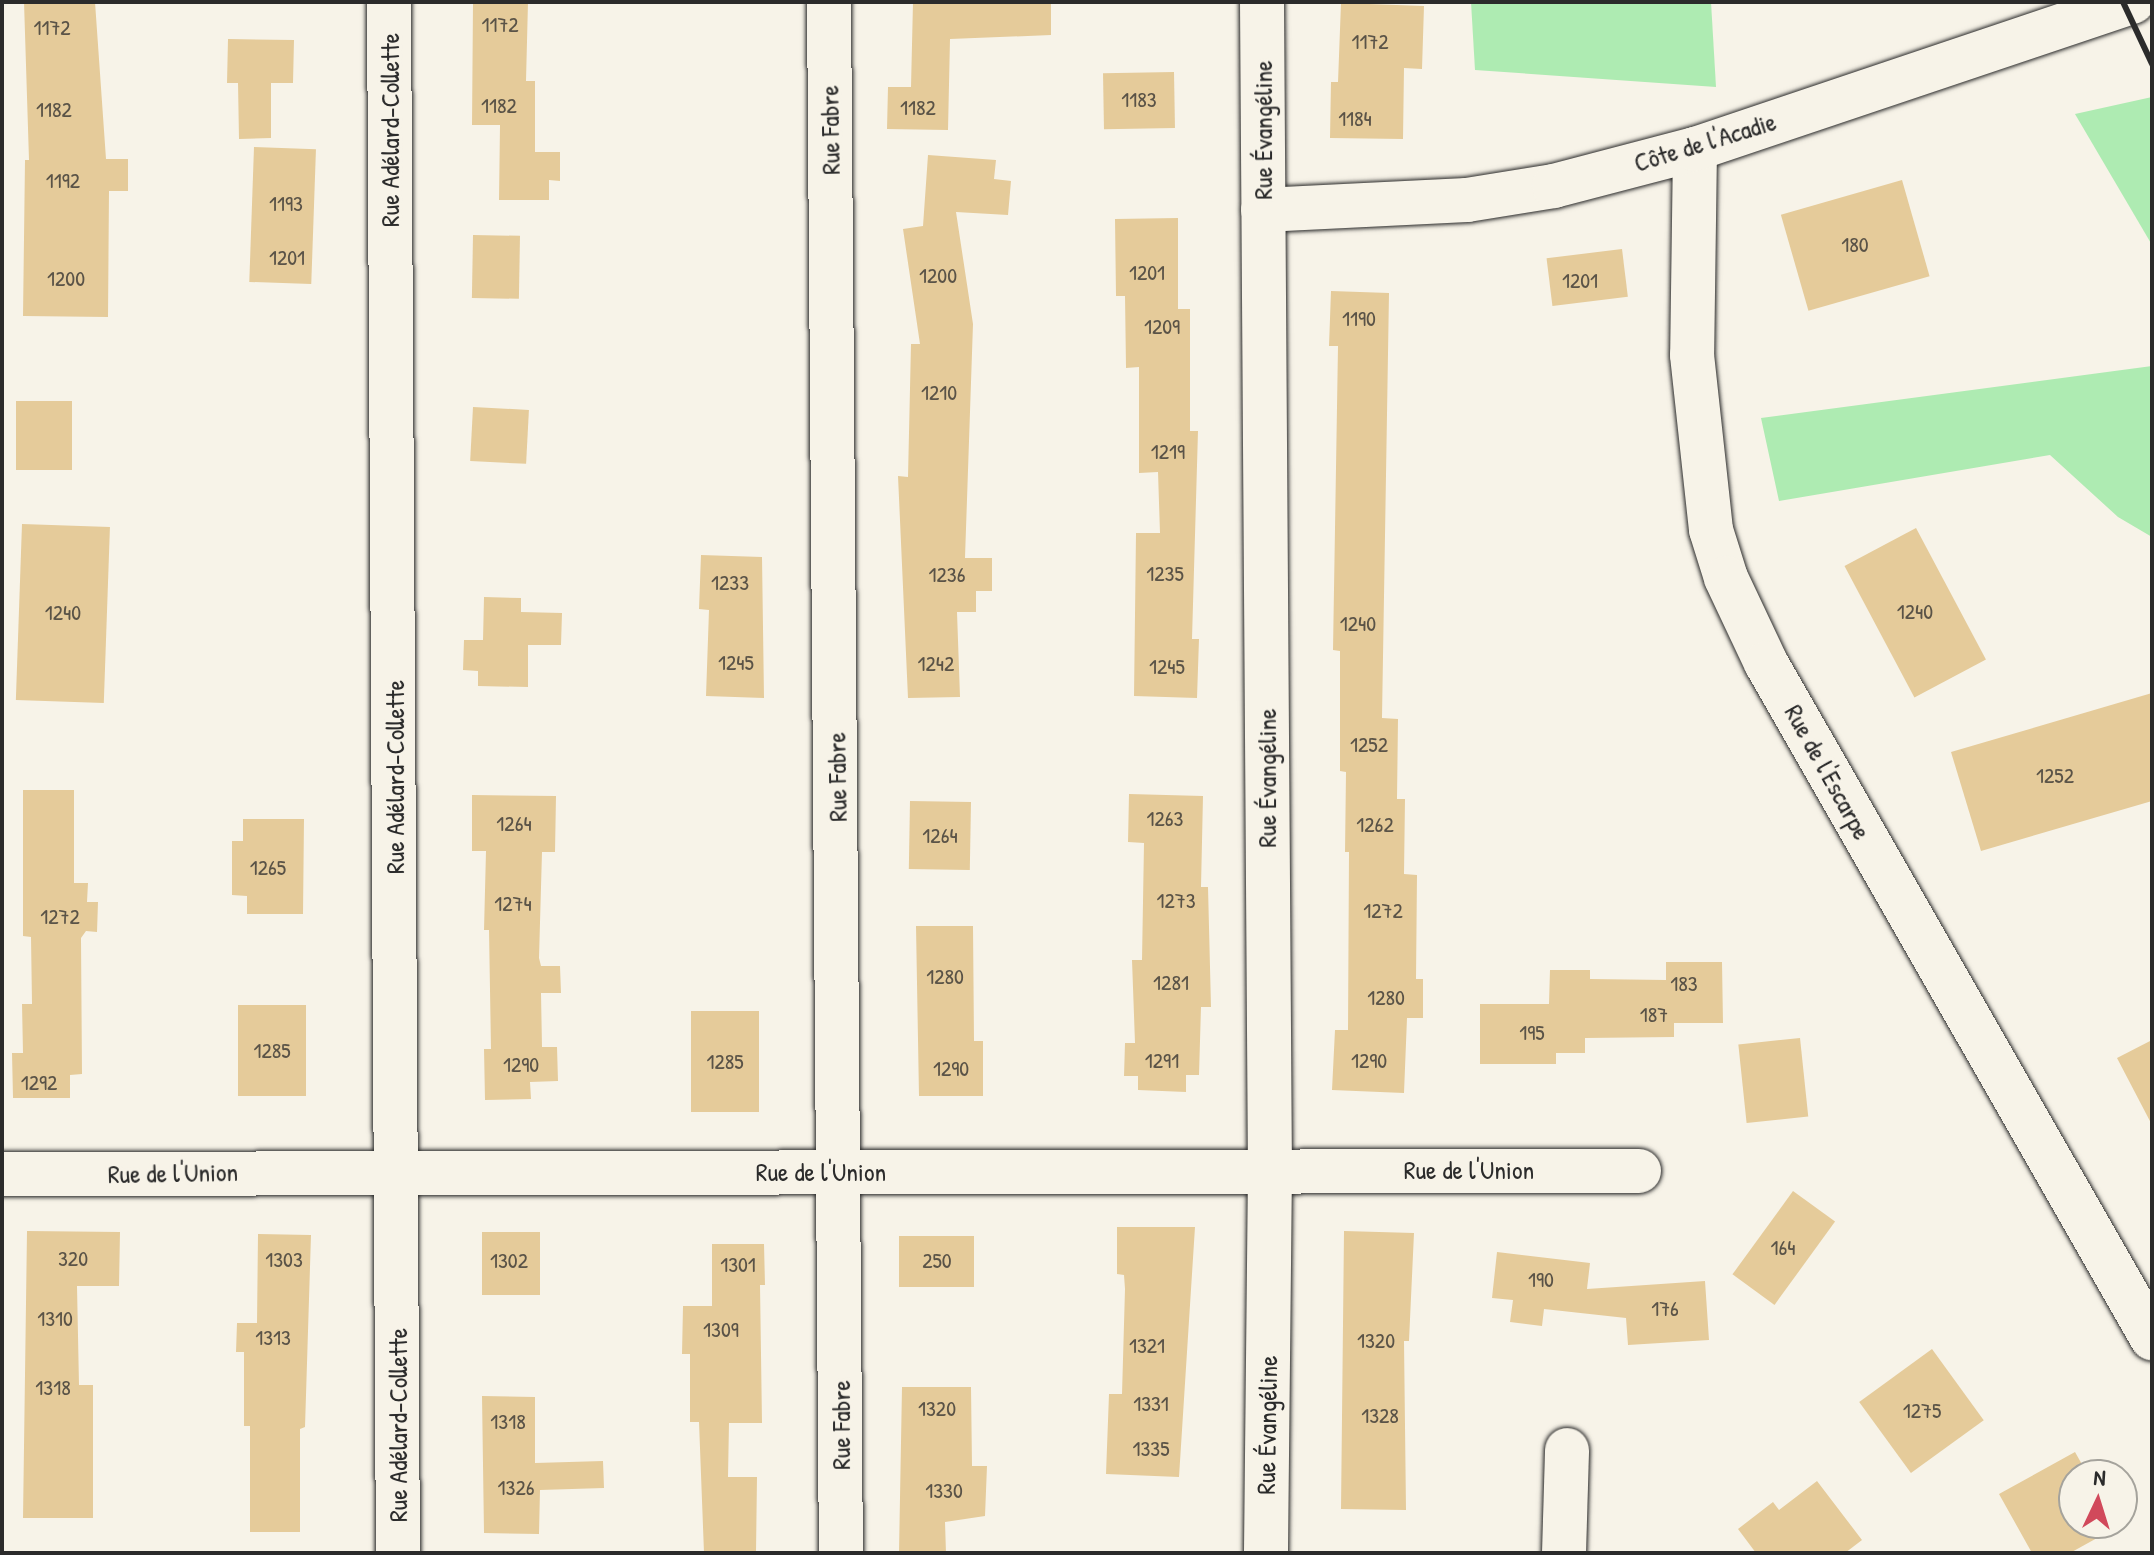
<!DOCTYPE html>
<html>
<head>
<meta charset="utf-8">
<style>
	body { margin:0 }
	#map { position:relative; width:2154px; height:1555px; overflow:hidden; background:#f7f3e8; font-family:"Patrick Hand",sans-serif }
	div>[style] { position:absolute }
	.green>* { inset:0; background:#aeebb2 }
	.building>* { inset:0; background:#e5cb9a; transform-origin:0 0 }
	.roads { filter:drop-shadow(0 0 2px #2b2b2b) drop-shadow(0 0 2px #2b2b2b) }
	.minor>* { height:44px; margin:-22px; padding:0 22px; transform-origin:22px; border-radius:22px; background:#f7f3e8 }
	.rail>* { height:6px; margin:-3px; padding:0 3px; transform-origin:3px; border-radius:3px; background:#2b2b2b }
	span { translate:-50% -50%; white-space:nowrap; text-align:center; line-height:1.15; -webkit-text-stroke:6px #f7f3e8; paint-order:stroke }
	.number-label { font-size:22px; color:#5a5347 }
	.number-label span { -webkit-text-stroke-width:0 }
	.street-label { font-size:26px; color:#2b2b2b }
	.frame { position:absolute; inset:0; border:4px solid #2b2b2b; pointer-events:none }
	.north { position:absolute; left:2058px; top:1459px; width:80px; height:80px; box-sizing:border-box; background:#f7f3e8; border:2px solid #a5a39c; border-radius:50%; rotate:4deg; font-size:22px; font-weight:700; line-height:32px; text-align:center; color:#2b2b2b }
	.north::after { content:''; display:block; margin:auto; width:28px; height:36px; background:#d1495b; clip-path:polygon(50% 0,100% 100%,50% 72%,0 100%) }
</style>
</head>
<body>
<div id="map">
	<div class="green">
		<div style="clip-path:polygon(1471px 2px,1711px 2px,1716px 87px,1475px 70px)"></div>
		<div style="clip-path:polygon(2152px 97px,2152px 245px,2075px 114px)"></div>
		<div style="clip-path:polygon(2152px 366px,2152px 537px,2118px 517px,2050px 455px,1779px 501px,1761px 418px)"></div>
	</div>
	<div class="building">
		<div style="clip-path:polygon(24px 2px,95px 2px,106px 159px,128px 159px,128px 191px,109px 191px,108px 317px,23px 316px,25px 160px,29px 160px)"></div>
		<div style="clip-path:polygon(473px 2px,528px 2px,526px 81px,535px 81px,535px 152px,560px 152px,560px 181px,549px 180px,549px 200px,499px 200px,500px 125px,472px 125px)"></div>
		<div style="clip-path:polygon(913px 2px,1051px 2px,1051px 35px,950px 39px,948px 130px,887px 129px,888px 87px,911px 87px)"></div>
		<div style="clip-path:polygon(1341px 3px,1424px 6px,1422px 69px,1404px 68px,1403px 139px,1330px 138px,1331px 82px,1338px 82px)"></div>
		<div style="clip-path:polygon(228px 39px,294px 40px,293px 83px,271px 83px,271px 138px,239px 139px,238px 83px,227px 83px)"></div>
		<div style="left:1174px;top:72px;width:56px;height:71px;rotate:89deg"></div>
		<div style="left:254px;top:147px;width:62px;height:135px;rotate:2deg"></div>
		<div style="clip-path:polygon(928px 155px,996px 160px,994px 179px,1011px 181px,1008px 215px,956px 212px,973px 324px,965px 558px,992px 558px,992px 591px,976px 591px,976px 612px,957px 612px,960px 697px,908px 698px,898px 476px,908px 477px,911px 344px,920px 344px,903px 229px,923px 226px)"></div>
		<div style="left:1902px;top:180px;width:100px;height:126px;rotate:74deg"></div>
		<div style="clip-path:polygon(1178px 218px,1178px 309px,1190px 309px,1190px 431px,1198px 431px,1192px 639px,1199px 639px,1197px 698px,1134px 696px,1136px 533px,1160px 533px,1158px 472px,1139px 473px,1139px 367px,1126px 368px,1125px 296px,1116px 296px,1115px 219px)"></div>
		<div style="left:473px;top:235px;width:47px;height:63px;rotate:1deg"></div>
		<div style="left:1622px;top:249px;width:48px;height:76px;rotate:83deg"></div>
		<div style="clip-path:polygon(1331px 291px,1389px 293px,1382px 718px,1398px 719px,1397px 799px,1405px 799px,1404px 874px,1417px 875px,1416px 979px,1423px 979px,1423px 1018px,1407px 1018px,1404px 1093px,1332px 1090px,1335px 1030px,1348px 1030px,1349px 852px,1345px 852px,1346px 772px,1340px 771px,1340px 651px,1333px 650px,1338px 346px,1329px 346px)"></div>
		<div style="left:16px;top:401px;width:56px;height:69px"></div>
		<div style="left:473px;top:407px;width:56px;height:54px;rotate:3deg"></div>
		<div style="left:22px;top:524px;width:88px;height:176px;rotate:2deg"></div>
		<div style="left:1916px;top:528px;width:149px;height:81px;rotate:62deg"></div>
		<div style="clip-path:polygon(701px 555px,762px 557px,764px 698px,706px 696px,709px 610px,699px 609px)"></div>
		<div style="clip-path:polygon(484px 597px,521px 598px,521px 612px,562px 613px,561px 645px,528px 645px,528px 687px,478px 686px,478px 671px,463px 670px,464px 640px,483px 640px)"></div>
		<div style="clip-path:polygon(2152px 693px,2152px 801px,1981px 851px,1951px 752px)"></div>
		<div style="clip-path:polygon(23px 790px,74px 790px,74px 883px,88px 883px,87px 902px,98px 902px,97px 932px,86px 931px,81px 938px,82px 1074px,70px 1075px,70px 1098px,13px 1098px,12px 1053px,23px 1053px,22px 1004px,32px 1004px,31px 937px,23px 936px)"></div>
		<div style="clip-path:polygon(1129px 794px,1203px 796px,1201px 887px,1208px 887px,1211px 1007px,1201px 1007px,1199px 1075px,1186px 1075px,1186px 1092px,1138px 1090px,1138px 1076px,1124px 1076px,1125px 1043px,1135px 1043px,1132px 960px,1142px 960px,1144px 843px,1128px 842px)"></div>
		<div style="clip-path:polygon(472px 795px,556px 796px,555px 852px,542px 852px,539px 958px,541px 966px,560px 966px,561px 993px,541px 993px,542px 1047px,557px 1047px,558px 1081px,530px 1082px,531px 1099px,485px 1100px,484px 1049px,491px 1049px,489px 930px,484px 930px,486px 851px,472px 851px)"></div>
		<div style="left:910px;top:801px;width:61px;height:68px;rotate:1deg"></div>
		<div style="clip-path:polygon(243px 819px,304px 819px,303px 914px,247px 914px,247px 896px,232px 895px,232px 841px,243px 841px)"></div>
		<div style="clip-path:polygon(916px 926px,973px 926px,974px 1041px,983px 1041px,983px 1096px,919px 1096px)"></div>
		<div style="clip-path:polygon(1666px 962px,1722px 962px,1723px 1023px,1674px 1023px,1674px 1037px,1585px 1038px,1585px 1053px,1556px 1053px,1556px 1064px,1480px 1064px,1480px 1004px,1549px 1004px,1550px 970px,1590px 970px,1590px 979px,1666px 980px)"></div>
		<div style="left:306px;top:1005px;width:91px;height:68px;rotate:90deg"></div>
		<div style="left:759px;top:1011px;width:101px;height:68px;rotate:90deg"></div>
		<div style="left:1800px;top:1038px;width:79px;height:62px;rotate:84deg"></div>
		<div style="clip-path:polygon(2152px 1040px,2152px 1125px,2117px 1058px)"></div>
		<div style="left:1793px;top:1191px;width:52px;height:103px;rotate:36deg"></div>
		<div style="clip-path:polygon(1117px 1227px,1195px 1227px,1179px 1477px,1106px 1474px,1109px 1394px,1122px 1394px,1125px 1289px,1124px 1275px,1117px 1274px)"></div>
		<div style="clip-path:polygon(27px 1231px,120px 1232px,119px 1286px,77px 1286px,79px 1385px,93px 1385px,93px 1518px,23px 1518px)"></div>
		<div style="clip-path:polygon(1344px 1231px,1414px 1233px,1409px 1341px,1404px 1341px,1406px 1510px,1341px 1509px)"></div>
		<div style="left:482px;top:1232px;width:58px;height:63px"></div>
		<div style="clip-path:polygon(258px 1234px,311px 1235px,305px 1427px,300px 1429px,300px 1532px,250px 1532px,250px 1426px,244px 1426px,244px 1352px,236px 1352px,237px 1323px,257px 1323px)"></div>
		<div style="left:899px;top:1236px;width:75px;height:51px"></div>
		<div style="clip-path:polygon(712px 1244px,764px 1244px,765px 1285px,760px 1285px,762px 1423px,729px 1423px,728px 1477px,757px 1477px,756px 1553px,704px 1553px,699px 1422px,690px 1422px,690px 1354px,682px 1354px,683px 1306px,712px 1306px)"></div>
		<div style="clip-path:polygon(1497px 1252px,1590px 1263px,1587px 1289px,1705px 1281px,1709px 1340px,1628px 1345px,1626px 1318px,1544px 1309px,1542px 1326px,1510px 1322px,1513px 1300px,1492px 1298px)"></div>
		<div style="left:1932px;top:1349px;width:88px;height:90px;rotate:54deg"></div>
		<div style="clip-path:polygon(902px 1387px,971px 1387px,972px 1466px,987px 1466px,985px 1516px,945px 1522px,946px 1553px,899px 1553px)"></div>
		<div style="clip-path:polygon(482px 1396px,535px 1397px,535px 1463px,603px 1461px,604px 1488px,540px 1490px,539px 1534px,484px 1533px)"></div>
		<div style="clip-path:polygon(2075px 1452px,2088px 1475px,2074px 1475px,2074px 1523px,2117px 1527px,2070px 1553px,2032px 1553px,1999px 1494px)"></div>
		<div style="clip-path:polygon(1817px 1481px,1862px 1540px,1845px 1553px,1756px 1553px,1738px 1529px,1773px 1502px,1779px 1510px)"></div>
	</div>
	<div class="roads">
		<div class="minor">
			<div style="left:389px;top:2px;width:1551px;rotate:89.67deg"></div>
			<div style="left:829px;top:2px;width:1551px;rotate:89.56deg"></div>
			<div style="left:1262px;top:2px;width:1167px;rotate:89.61deg"></div>
			<div style="left:1270px;top:1169px;width:384px;rotate:90.6deg"></div>
			<div style="left:1695px;top:149px;width:206px;rotate:90.8deg"></div>
			<div style="left:1692px;top:355px;width:176px;rotate:83.8deg"></div>
			<div style="left:1711px;top:530px;width:50px;rotate:72.6deg"></div>
			<div style="left:1726px;top:578px;width:94px;rotate:64.8deg"></div>
			<div style="left:1766px;top:663px;width:778px;rotate:60.24deg"></div>
			<div style="left:1263px;top:210px;width:204px;rotate:-2.8deg"></div>
			<div style="left:1467px;top:200px;width:88px;rotate:-9.1deg"></div>
			<div style="left:1554px;top:186px;width:146px;rotate:-14.7deg"></div>
			<div style="left:1695px;top:149px;width:462px;rotate:-18.6deg"></div>
			<div style="left:2px;top:1174px;width:1637px;rotate:-0.11deg"></div>
			<div style="left:1564px;top:1553px;width:103px;rotate:-88.3deg"></div>
		</div>
	</div>
	<div class="rail">
		<div style="left:2123px;top:2px;width:68px;rotate:64.9deg"></div>
	</div>
	<div class="number-label">
		<span style="left:500px;top:25px">1172</span>
		<span style="left:52px;top:28px">1172</span>
		<span style="left:1370px;top:42px">1172</span>
		<span style="left:1139px;top:100px">1183</span>
		<span style="left:499px;top:106px">1182</span>
		<span style="left:918px;top:108px">1182</span>
		<span style="left:54px;top:110px">1182</span>
		<span style="left:1355px;top:119px">1184</span>
		<span style="left:63px;top:181px">1192</span>
		<span style="left:286px;top:204px">1193</span>
		<span style="left:1855px;top:245px">180</span>
		<span style="left:287px;top:258px">1201</span>
		<span style="left:1147px;top:273px">1201</span>
		<span style="left:938px;top:276px">1200</span>
		<span style="left:66px;top:279px">1200</span>
		<span style="left:1580px;top:281px">1201</span>
		<span style="left:1359px;top:319px">1190</span>
		<span style="left:1162px;top:327px">1209</span>
		<span style="left:939px;top:393px">1210</span>
		<span style="left:1168px;top:452px">1219</span>
		<span style="left:1165px;top:574px">1235</span>
		<span style="left:947px;top:575px">1236</span>
		<span style="left:730px;top:583px">1233</span>
		<span style="left:1915px;top:612px">1240</span>
		<span style="left:63px;top:613px">1240</span>
		<span style="left:1358px;top:624px">1240</span>
		<span style="left:736px;top:663px">1245</span>
		<span style="left:936px;top:664px">1242</span>
		<span style="left:1167px;top:667px">1245</span>
		<span style="left:1369px;top:745px">1252</span>
		<span style="left:2055px;top:776px">1252</span>
		<span style="left:1165px;top:819px">1263</span>
		<span style="left:514px;top:824px">1264</span>
		<span style="left:1375px;top:825px">1262</span>
		<span style="left:940px;top:836px">1264</span>
		<span style="left:268px;top:868px">1265</span>
		<span style="left:1176px;top:901px">1273</span>
		<span style="left:513px;top:904px">1274</span>
		<span style="left:1383px;top:911px">1272</span>
		<span style="left:60px;top:917px">1272</span>
		<span style="left:945px;top:977px">1280</span>
		<span style="left:1171px;top:983px">1281</span>
		<span style="left:1684px;top:984px">183</span>
		<span style="left:1386px;top:998px">1280</span>
		<span style="left:1654px;top:1015px">187</span>
		<span style="left:1532px;top:1033px">195</span>
		<span style="left:272px;top:1051px">1285</span>
		<span style="left:1162px;top:1061px">1291</span>
		<span style="left:1369px;top:1061px">1290</span>
		<span style="left:725px;top:1062px">1285</span>
		<span style="left:521px;top:1065px">1290</span>
		<span style="left:951px;top:1069px">1290</span>
		<span style="left:39px;top:1083px">1292</span>
		<span style="left:1783px;top:1248px">164</span>
		<span style="left:73px;top:1259px">320</span>
		<span style="left:284px;top:1260px">1303</span>
		<span style="left:509px;top:1261px">1302</span>
		<span style="left:937px;top:1261px">250</span>
		<span style="left:738px;top:1265px">1301</span>
		<span style="left:1541px;top:1280px">190</span>
		<span style="left:1665px;top:1309px">176</span>
		<span style="left:55px;top:1319px">1310</span>
		<span style="left:721px;top:1330px">1309</span>
		<span style="left:273px;top:1338px">1313</span>
		<span style="left:1376px;top:1341px">1320</span>
		<span style="left:1147px;top:1346px">1321</span>
		<span style="left:53px;top:1388px">1318</span>
		<span style="left:1151px;top:1404px">1331</span>
		<span style="left:937px;top:1409px">1320</span>
		<span style="left:1922px;top:1411px">1275</span>
		<span style="left:1380px;top:1416px">1328</span>
		<span style="left:508px;top:1422px">1318</span>
		<span style="left:1151px;top:1449px">1335</span>
		<span style="left:516px;top:1488px">1326</span>
		<span style="left:944px;top:1491px">1330</span>
	</div>
	<div class="street-label">
		<span style="left:390px;top:130px;rotate:-90deg">Rue Adélard-Collette</span>
		<span style="left:830px;top:130px;rotate:-91deg">Rue Fabre</span>
		<span style="left:1263px;top:130px;rotate:-90deg">Rue Évangéline</span>
		<span style="left:1705px;top:142px;rotate:-17deg">Côte de l'Acadie</span>
		<span style="left:1828px;top:772px;rotate:61deg">Rue de l'Escarpe</span>
		<span style="left:395px;top:777px;rotate:-90deg">Rue Adélard-Collette</span>
		<span style="left:837px;top:777px;rotate:-91deg">Rue Fabre</span>
		<span style="left:1267px;top:778px;rotate:-90deg">Rue Évangéline</span>
		<span style="left:1469px;top:1170px">Rue de l'Union</span>
		<span style="left:821px;top:1172px">Rue de l'Union</span>
		<span style="left:173px;top:1173px;rotate:-1deg">Rue de l'Union</span>
		<span style="left:398px;top:1425px;rotate:-90deg">Rue Adélard-Collette</span>
		<span style="left:841px;top:1425px;rotate:-90deg">Rue Fabre</span>
		<span style="left:1267px;top:1425px;rotate:-89deg">Rue Évangéline</span>
	</div>
	<div class="frame"></div>
	<div class="north">N</div>
</div>
</body>
</html>
